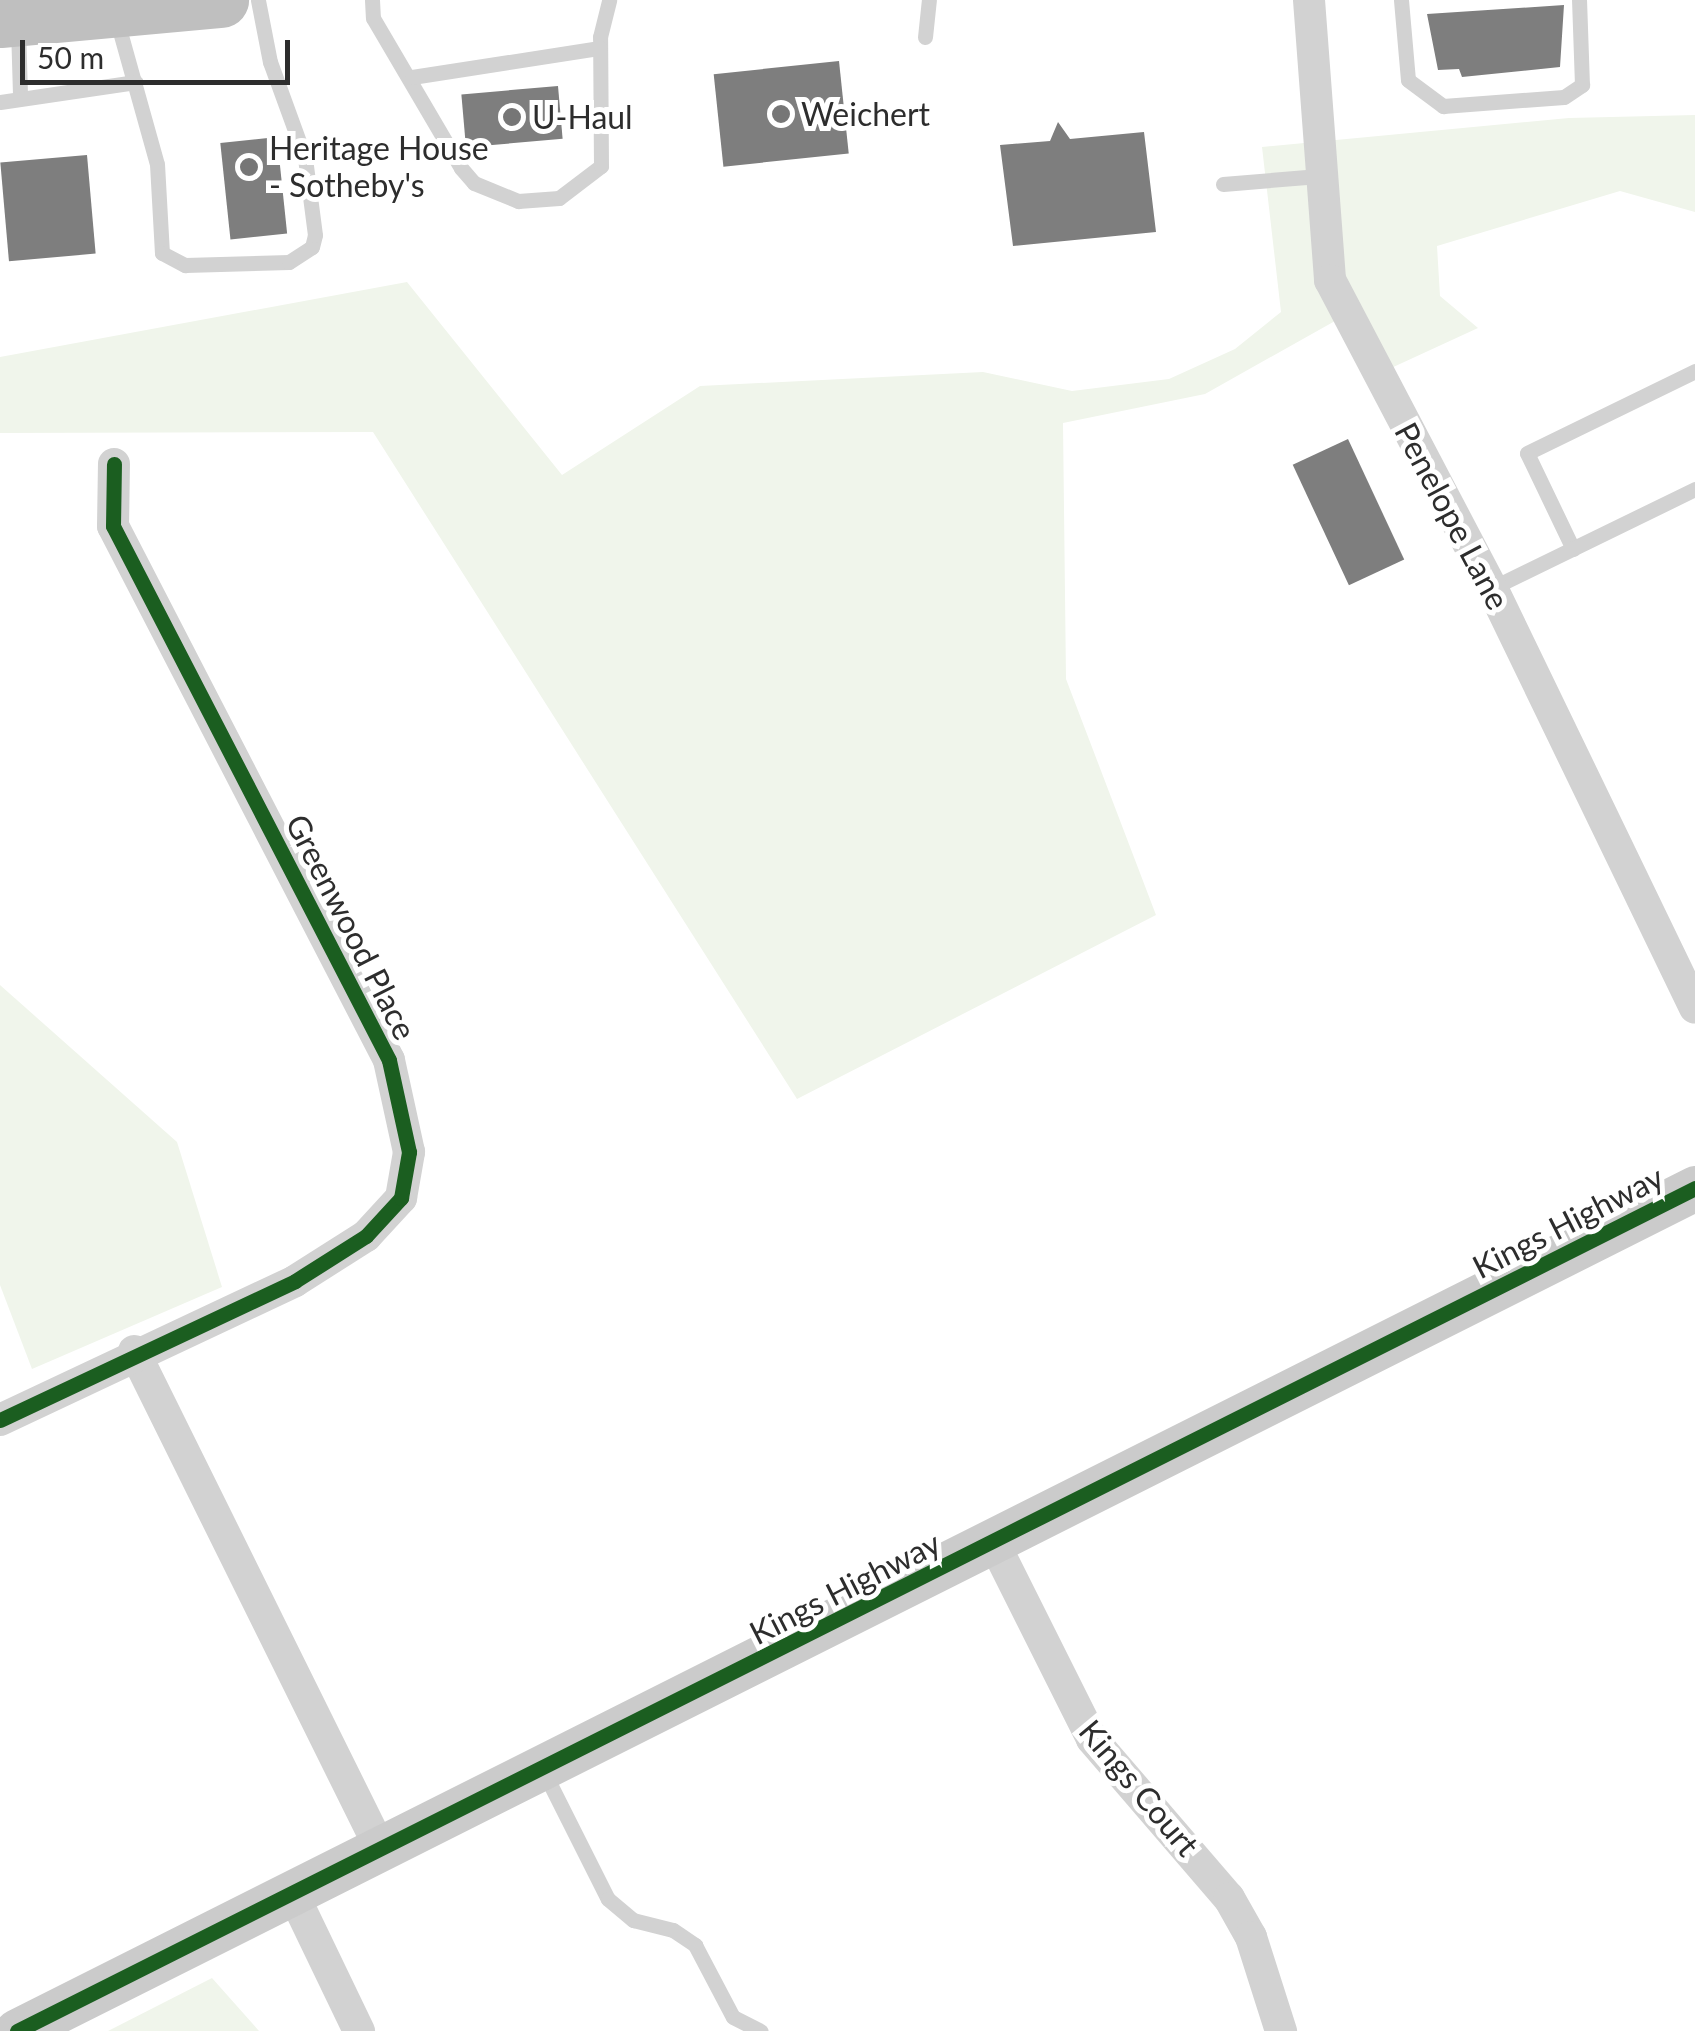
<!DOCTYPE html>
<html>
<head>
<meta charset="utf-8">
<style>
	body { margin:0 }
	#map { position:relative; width:1695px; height:2031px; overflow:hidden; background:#fff; font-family:Lato,sans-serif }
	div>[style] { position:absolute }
	.green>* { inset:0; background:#f0f5eb }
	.building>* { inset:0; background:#7e7e7e; transform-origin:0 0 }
	.lane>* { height:15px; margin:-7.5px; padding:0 7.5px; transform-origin:7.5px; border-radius:7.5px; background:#d2d2d2 }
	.street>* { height:32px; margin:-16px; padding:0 16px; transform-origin:16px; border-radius:16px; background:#d2d2d2 }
	.secondary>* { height:45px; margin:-22.5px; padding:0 22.5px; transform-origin:22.5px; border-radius:22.5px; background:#cbcbcb }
	.highway>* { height:55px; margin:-27.5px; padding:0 27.5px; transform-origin:27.5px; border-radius:27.5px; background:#bfbfbf }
	.cycleway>* { height:15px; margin:-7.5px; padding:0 7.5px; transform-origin:7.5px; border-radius:7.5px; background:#1b5e20 }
	.dots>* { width:28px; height:28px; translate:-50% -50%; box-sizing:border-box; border:5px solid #fff; border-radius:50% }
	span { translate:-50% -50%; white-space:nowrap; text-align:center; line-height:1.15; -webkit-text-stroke:10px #fff; paint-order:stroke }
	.poi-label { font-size:32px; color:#2d2d2d }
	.left { translate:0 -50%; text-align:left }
	.street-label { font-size:32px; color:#2d2d2d }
	.scale { position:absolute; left:20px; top:40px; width:270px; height:45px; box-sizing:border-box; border:5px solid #2d2d2d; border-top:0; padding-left:12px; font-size:30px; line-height:35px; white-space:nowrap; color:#2d2d2d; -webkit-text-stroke:8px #fff; paint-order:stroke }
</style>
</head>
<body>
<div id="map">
	<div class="green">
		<div style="clip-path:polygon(1695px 115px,1695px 212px,1620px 191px,1437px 246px,1440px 296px,1478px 328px,1389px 369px,1351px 312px,1205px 394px,1063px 423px,1066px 679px,1156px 915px,797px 1099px,373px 432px,0 433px,0 357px,407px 282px,562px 475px,700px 386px,983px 372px,1072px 391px,1169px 379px,1235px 349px,1281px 312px,1262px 147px,1569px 118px)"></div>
		<div style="clip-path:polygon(0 985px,177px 1142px,222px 1287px,32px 1369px,0 1285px)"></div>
		<div style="clip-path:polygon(212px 1978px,259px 2031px,108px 2031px)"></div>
	</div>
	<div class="building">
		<div style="clip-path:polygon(1564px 5px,1560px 67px,1462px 77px,1459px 69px,1438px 70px,1427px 14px)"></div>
		<div style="left:839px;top:61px;width:93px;height:126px;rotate:84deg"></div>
		<div style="left:558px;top:86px;width:53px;height:97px;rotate:85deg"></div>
		<div style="clip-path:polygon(1058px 122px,1070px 139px,1144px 132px,1156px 232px,1013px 246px,1000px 145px,1050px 141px)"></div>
		<div style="left:277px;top:137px;width:97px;height:57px;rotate:84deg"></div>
		<div style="left:87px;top:155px;width:99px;height:87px;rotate:85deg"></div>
		<div style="left:1348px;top:439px;width:133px;height:61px;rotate:65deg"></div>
	</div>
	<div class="lane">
		<div style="left:372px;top:0;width:18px;rotate:87deg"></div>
		<div style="left:373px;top:18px;width:174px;rotate:59.6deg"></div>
		<div style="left:461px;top:168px;width:20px;rotate:49deg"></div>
		<div style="left:474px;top:183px;width:48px;rotate:22.2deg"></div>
		<div style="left:518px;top:201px;width:41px;rotate:-4.2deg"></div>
		<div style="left:559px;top:198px;width:53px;rotate:-37.3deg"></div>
		<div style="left:601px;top:166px;width:129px;rotate:-90.4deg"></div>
		<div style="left:600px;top:37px;width:38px;rotate:-76deg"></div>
		<div style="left:1401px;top:0;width:80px;rotate:85deg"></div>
		<div style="left:1408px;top:80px;width:44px;rotate:36.6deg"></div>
		<div style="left:1443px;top:106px;width:121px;rotate:-4.3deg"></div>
		<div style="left:1564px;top:97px;width:22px;rotate:-34deg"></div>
		<div style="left:1582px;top:85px;width:85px;rotate:-92deg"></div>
		<div style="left:117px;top:21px;width:148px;rotate:74.4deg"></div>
		<div style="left:157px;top:164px;width:89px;rotate:86.8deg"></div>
		<div style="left:162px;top:253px;width:26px;rotate:28deg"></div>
		<div style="left:185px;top:265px;width:104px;rotate:-1.7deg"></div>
		<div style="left:289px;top:262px;width:27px;rotate:-33deg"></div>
		<div style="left:312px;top:247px;width:12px;rotate:-76deg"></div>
		<div style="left:315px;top:235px;width:78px;rotate:-97.4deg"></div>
		<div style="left:305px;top:158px;width:102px;rotate:-110deg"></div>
		<div style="left:270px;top:62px;width:63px;rotate:-101deg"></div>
		<div style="left:18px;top:27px;width:68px;rotate:88.3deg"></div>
		<div style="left:925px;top:37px;width:37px;rotate:-84deg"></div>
		<div style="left:412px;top:77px;width:190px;rotate:-8.8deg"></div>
		<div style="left:0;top:102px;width:137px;rotate:-8.4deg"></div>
		<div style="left:1223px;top:184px;width:96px;rotate:-4.8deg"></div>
		<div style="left:1573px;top:549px;width:106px;rotate:-115.6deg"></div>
		<div style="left:1527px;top:453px;width:187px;rotate:-26deg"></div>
		<div style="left:1492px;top:588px;width:226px;rotate:-26deg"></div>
		<div style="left:544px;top:1772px;width:142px;rotate:63.3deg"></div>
		<div style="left:608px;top:1899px;width:33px;rotate:40deg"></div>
		<div style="left:633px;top:1920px;width:41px;rotate:14deg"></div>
		<div style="left:673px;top:1930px;width:27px;rotate:34deg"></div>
		<div style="left:695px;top:1945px;width:81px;rotate:62.2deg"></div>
		<div style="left:733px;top:2017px;width:31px;rotate:27deg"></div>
	</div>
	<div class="street">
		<div style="left:1309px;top:0;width:281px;rotate:85.7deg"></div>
		<div style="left:1330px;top:280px;width:348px;rotate:62.3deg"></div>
		<div style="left:1492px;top:588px;width:466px;rotate:64.2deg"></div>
		<div style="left:134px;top:1351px;width:555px;rotate:63.67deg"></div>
		<div style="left:0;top:1420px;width:326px;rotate:-25.2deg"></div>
		<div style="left:295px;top:1281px;width:84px;rotate:-32.4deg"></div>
		<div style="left:366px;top:1236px;width:52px;rotate:-47.4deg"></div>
		<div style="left:401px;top:1198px;width:47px;rotate:-80.1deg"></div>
		<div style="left:409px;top:1152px;width:94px;rotate:-102.3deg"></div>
		<div style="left:389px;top:1060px;width:601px;rotate:-117.33deg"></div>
		<div style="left:113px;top:526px;width:62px;rotate:-89.1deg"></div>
		<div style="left:994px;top:1543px;width:219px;rotate:63.4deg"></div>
		<div style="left:1092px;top:1739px;width:210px;rotate:49.3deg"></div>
		<div style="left:1229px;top:1898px;width:45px;rotate:60.6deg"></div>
		<div style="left:1251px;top:1937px;width:99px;rotate:72.3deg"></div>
		<div style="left:294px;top:1896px;width:150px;rotate:64.3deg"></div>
	</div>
	<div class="secondary">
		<div style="left:17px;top:2031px;width:1878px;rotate:-26.67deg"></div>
	</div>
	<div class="highway">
		<div style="left:0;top:20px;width:222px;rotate:-5.2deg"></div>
	</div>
	<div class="cycleway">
		<div style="left:0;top:1420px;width:326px;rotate:-25.2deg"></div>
		<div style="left:295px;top:1281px;width:84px;rotate:-32.4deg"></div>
		<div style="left:366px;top:1236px;width:52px;rotate:-47.4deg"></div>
		<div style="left:401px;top:1198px;width:47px;rotate:-80.1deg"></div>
		<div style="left:409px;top:1152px;width:94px;rotate:-102.3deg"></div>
		<div style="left:389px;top:1060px;width:601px;rotate:-117.33deg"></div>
		<div style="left:113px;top:526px;width:62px;rotate:-89.1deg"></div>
		<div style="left:17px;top:2031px;width:1878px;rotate:-26.67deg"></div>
	</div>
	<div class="dots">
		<div style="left:781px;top:114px;background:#767676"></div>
		<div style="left:512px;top:117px;background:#767676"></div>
		<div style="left:249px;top:167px;background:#767676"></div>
	</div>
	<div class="poi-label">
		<span class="left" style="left:801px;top:114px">Weichert</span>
		<span class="left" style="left:532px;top:117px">U-Haul</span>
		<span class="left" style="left:269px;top:167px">Heritage House<br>- Sotheby's</span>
	</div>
	<div class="street-label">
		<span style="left:1452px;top:516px;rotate:62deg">Penelope Lane</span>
		<span style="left:351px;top:927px;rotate:63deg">Greenwood Place</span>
		<span style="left:1568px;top:1222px;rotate:-27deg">Kings Highway</span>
		<span style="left:845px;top:1588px;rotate:-27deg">Kings Highway</span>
		<span style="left:1139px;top:1788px;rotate:50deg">Kings Court</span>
	</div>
	<div class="scale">50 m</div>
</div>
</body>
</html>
